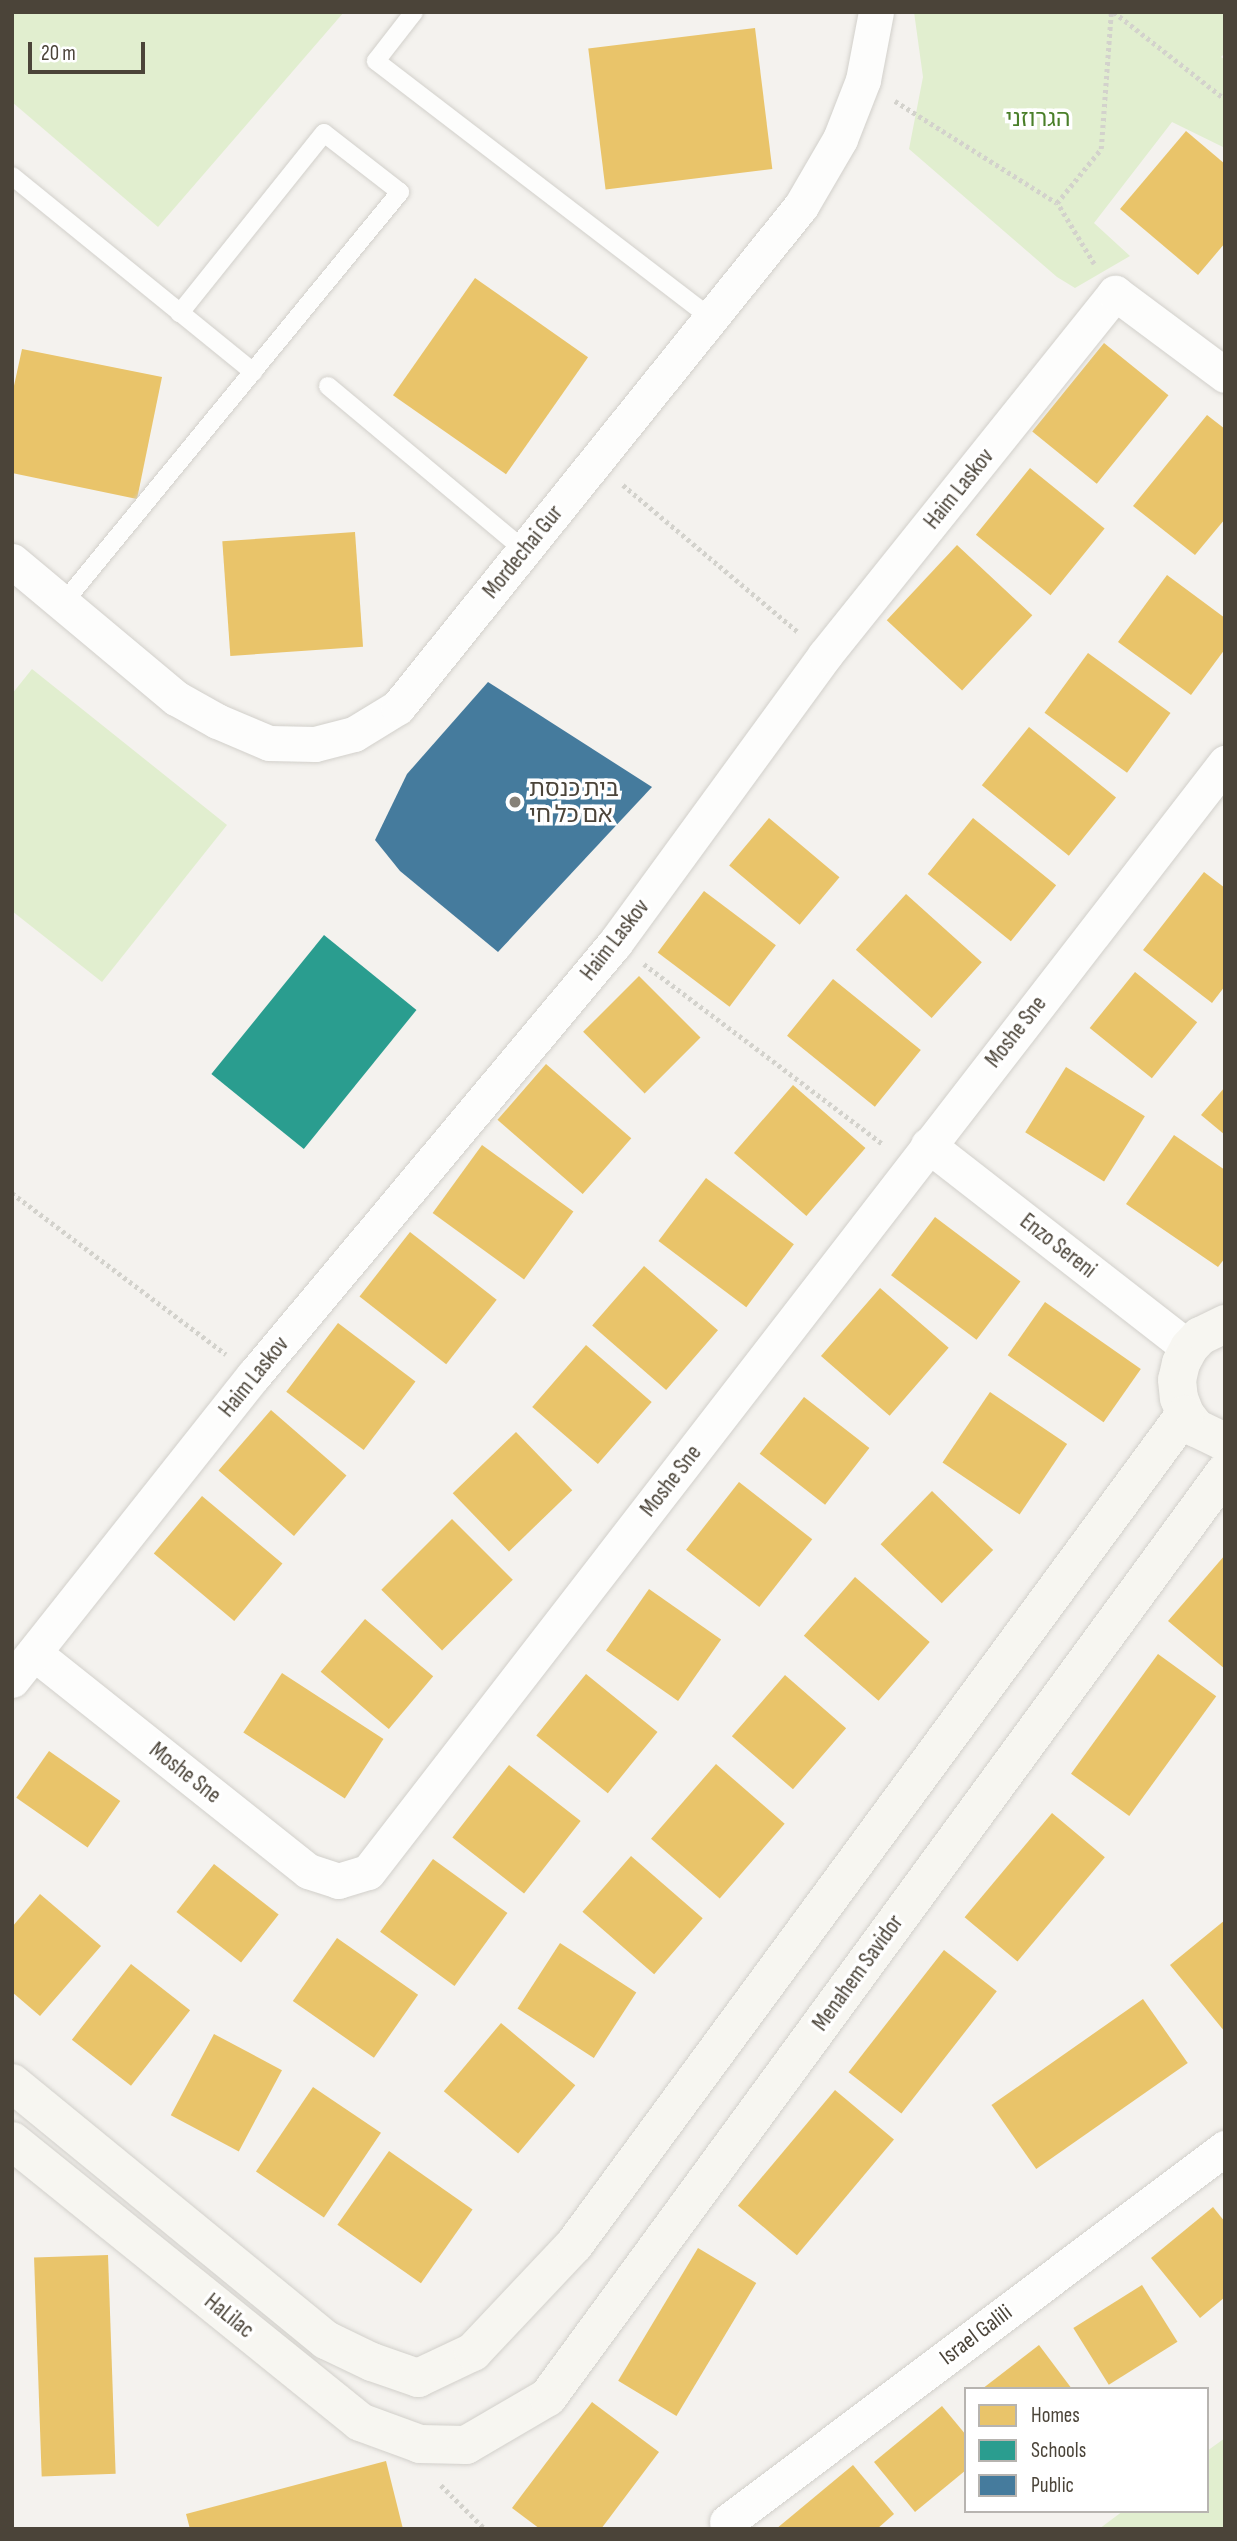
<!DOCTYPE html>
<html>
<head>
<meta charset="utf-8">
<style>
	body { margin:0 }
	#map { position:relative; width:1237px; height:2541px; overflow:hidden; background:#f4f2ee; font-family:"Sofia Sans Condensed","Noto Sans Hebrew",sans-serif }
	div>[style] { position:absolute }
	.green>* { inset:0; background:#e1eecf }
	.homes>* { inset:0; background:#e9c46a; transform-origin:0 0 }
	.schools>* { inset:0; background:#2a9d8f; transform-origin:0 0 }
	.public>* { inset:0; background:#457b9d }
	.path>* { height:4.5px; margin-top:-2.25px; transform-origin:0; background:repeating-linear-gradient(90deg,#d3d2cc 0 3.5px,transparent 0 7px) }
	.roads { filter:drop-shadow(0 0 2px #d2d0cb) drop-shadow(0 0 2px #d2d0cb) }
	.lane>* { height:18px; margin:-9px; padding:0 9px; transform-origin:9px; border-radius:9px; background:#fdfdfc }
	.street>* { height:35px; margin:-17.5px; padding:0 17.5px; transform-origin:17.5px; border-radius:17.5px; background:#fdfdfc }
	.secondary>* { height:38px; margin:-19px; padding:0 19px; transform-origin:19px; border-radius:19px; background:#f7f6f1 }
	.dots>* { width:19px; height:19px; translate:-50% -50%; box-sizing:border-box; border:4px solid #fff; border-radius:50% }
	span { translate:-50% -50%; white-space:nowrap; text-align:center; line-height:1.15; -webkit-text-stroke:7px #fff; paint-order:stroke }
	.park-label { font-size:23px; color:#4a7f2a }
	.street-label { font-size:23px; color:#4b4439 }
	.poi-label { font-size:23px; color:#4b4439 }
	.left { translate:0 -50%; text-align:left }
	.frame { position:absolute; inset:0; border:14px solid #4b4439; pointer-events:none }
	.legend { position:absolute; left:964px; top:2387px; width:245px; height:126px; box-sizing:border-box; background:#fff; border:2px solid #b7b4b0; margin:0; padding:9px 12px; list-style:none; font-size:21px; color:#4b4439 }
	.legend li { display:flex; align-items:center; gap:14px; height:35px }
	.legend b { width:35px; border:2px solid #b7b4b0 }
	.scale { position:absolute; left:28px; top:42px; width:117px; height:32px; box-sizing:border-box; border:4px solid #4b4439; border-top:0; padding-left:9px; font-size:21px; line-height:24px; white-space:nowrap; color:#4b4439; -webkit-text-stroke:5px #fff; paint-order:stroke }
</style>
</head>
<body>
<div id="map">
	<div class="green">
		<div style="clip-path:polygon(12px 12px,344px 12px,158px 227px,12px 102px)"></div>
		<div style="clip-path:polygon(914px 12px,1225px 12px,1225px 53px,1221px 57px,1225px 60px,1225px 148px,1172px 122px,1094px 223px,1130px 256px,1075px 288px,1057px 277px,909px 149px,923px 77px)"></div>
		<div style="clip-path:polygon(32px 669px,227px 825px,102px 982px,12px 911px,12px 694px)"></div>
		<div style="clip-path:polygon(1225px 2438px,1225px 2529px,1099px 2529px,1123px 2511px,1207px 2511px,1207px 2451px)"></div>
	</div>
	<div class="homes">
		<div style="left:755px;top:28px;width:142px;height:168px;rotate:83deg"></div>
		<div style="clip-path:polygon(1186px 131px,1225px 164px,1225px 243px,1198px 275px,1120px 209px)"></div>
		<div style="left:475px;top:278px;width:138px;height:143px;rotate:35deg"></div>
		<div style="left:1104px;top:343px;width:83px;height:114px;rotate:39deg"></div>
		<div style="clip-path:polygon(22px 349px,162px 377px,137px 499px,12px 473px,12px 395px)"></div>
		<div style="clip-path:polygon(1207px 415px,1225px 429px,1225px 519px,1195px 555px,1133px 506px)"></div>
		<div style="left:1030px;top:468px;width:96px;height:86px;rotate:39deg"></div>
		<div style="left:355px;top:532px;width:115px;height:133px;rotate:86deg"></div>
		<div style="left:957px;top:545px;width:103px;height:103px;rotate:43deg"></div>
		<div style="clip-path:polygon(1167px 575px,1225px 618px,1225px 649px,1191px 695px,1118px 642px)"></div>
		<div style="left:1088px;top:653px;width:102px;height:74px;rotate:36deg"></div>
		<div style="left:1029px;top:727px;width:112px;height:75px;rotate:39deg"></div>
		<div style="left:769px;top:818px;width:92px;height:62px;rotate:40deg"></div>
		<div style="left:973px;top:818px;width:107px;height:72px;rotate:39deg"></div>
		<div style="clip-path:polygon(1204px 872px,1225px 888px,1225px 986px,1212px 1003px,1143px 950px)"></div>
		<div style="left:704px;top:891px;width:90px;height:77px;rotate:37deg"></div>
		<div style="left:906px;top:894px;width:102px;height:75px;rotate:42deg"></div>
		<div style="left:1135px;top:972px;width:80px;height:72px;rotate:39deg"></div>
		<div style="left:639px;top:976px;width:87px;height:79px;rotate:45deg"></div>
		<div style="left:833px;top:979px;width:113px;height:73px;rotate:39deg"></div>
		<div style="left:546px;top:1064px;width:113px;height:74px;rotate:41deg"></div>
		<div style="left:1066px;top:1067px;width:93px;height:77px;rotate:32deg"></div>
		<div style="left:793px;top:1085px;width:96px;height:90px;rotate:41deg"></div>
		<div style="clip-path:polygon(1225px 1087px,1225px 1135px,1201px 1115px)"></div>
		<div style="clip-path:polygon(1174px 1135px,1225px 1170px,1225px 1258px,1218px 1267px,1126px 1204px)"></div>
		<div style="left:482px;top:1145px;width:113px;height:84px;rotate:36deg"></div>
		<div style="left:706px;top:1178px;width:110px;height:79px;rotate:37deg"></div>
		<div style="left:935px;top:1217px;width:107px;height:73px;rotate:37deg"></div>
		<div style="left:410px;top:1232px;width:110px;height:82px;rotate:38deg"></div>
		<div style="left:644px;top:1266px;width:98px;height:79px;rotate:41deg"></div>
		<div style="left:880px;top:1288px;width:91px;height:90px;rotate:41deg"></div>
		<div style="left:1045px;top:1302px;width:117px;height:65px;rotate:35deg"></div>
		<div style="left:338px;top:1323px;width:97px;height:86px;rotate:37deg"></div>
		<div style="left:586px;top:1345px;width:87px;height:82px;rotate:41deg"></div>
		<div style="left:990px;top:1392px;width:93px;height:85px;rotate:34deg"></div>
		<div style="left:804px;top:1397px;width:83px;height:72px;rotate:38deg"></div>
		<div style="left:271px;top:1410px;width:100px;height:80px;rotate:41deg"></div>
		<div style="left:516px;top:1432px;width:81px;height:88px;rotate:46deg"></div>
		<div style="left:739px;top:1482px;width:93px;height:86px;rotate:38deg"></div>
		<div style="left:932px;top:1491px;width:85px;height:74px;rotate:44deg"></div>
		<div style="left:202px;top:1496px;width:105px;height:75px;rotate:40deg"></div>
		<div style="left:452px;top:1519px;width:86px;height:100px;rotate:45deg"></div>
		<div style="clip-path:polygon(1225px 1555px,1225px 1669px,1168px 1621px)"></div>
		<div style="left:855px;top:1577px;width:99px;height:78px;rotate:41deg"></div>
		<div style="left:649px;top:1589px;width:88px;height:75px;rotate:35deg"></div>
		<div style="left:365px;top:1619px;width:89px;height:69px;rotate:40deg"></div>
		<div style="left:1158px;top:1654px;width:72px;height:148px;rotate:36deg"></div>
		<div style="left:282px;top:1673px;width:121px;height:71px;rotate:33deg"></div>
		<div style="left:586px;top:1674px;width:92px;height:79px;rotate:39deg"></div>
		<div style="left:785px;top:1675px;width:81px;height:81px;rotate:41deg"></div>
		<div style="left:49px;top:1751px;width:87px;height:57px;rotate:35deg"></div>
		<div style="left:716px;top:1764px;width:91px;height:99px;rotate:41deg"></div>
		<div style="left:509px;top:1765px;width:91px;height:92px;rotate:38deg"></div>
		<div style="left:1052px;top:1813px;width:69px;height:136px;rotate:40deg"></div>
		<div style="left:631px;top:1856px;width:95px;height:74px;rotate:41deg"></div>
		<div style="left:433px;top:1859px;width:92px;height:90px;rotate:36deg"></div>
		<div style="left:214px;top:1864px;width:82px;height:61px;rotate:38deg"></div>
		<div style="clip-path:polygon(40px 1894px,101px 1946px,40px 2016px,12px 1992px,12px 1927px)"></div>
		<div style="clip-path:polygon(1225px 1920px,1225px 2032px,1170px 1965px)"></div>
		<div style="left:337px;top:1938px;width:99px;height:77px;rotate:35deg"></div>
		<div style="left:560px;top:1943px;width:91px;height:78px;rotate:33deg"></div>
		<div style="left:944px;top:1950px;width:67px;height:155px;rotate:38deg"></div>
		<div style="left:131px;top:1964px;width:75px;height:96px;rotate:38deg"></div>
		<div style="left:1143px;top:1999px;width:78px;height:185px;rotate:55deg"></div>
		<div style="left:501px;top:2023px;width:97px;height:89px;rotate:40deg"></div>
		<div style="left:214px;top:2034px;width:77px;height:92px;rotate:28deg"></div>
		<div style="left:313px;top:2087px;width:82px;height:102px;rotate:34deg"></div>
		<div style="left:835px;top:2090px;width:77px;height:151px;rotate:40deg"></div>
		<div style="left:389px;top:2151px;width:102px;height:90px;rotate:35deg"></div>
		<div style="clip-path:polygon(1213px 2207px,1225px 2222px,1225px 2297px,1200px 2318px,1151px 2258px)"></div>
		<div style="left:698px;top:2248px;width:68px;height:155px;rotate:31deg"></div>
		<div style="left:108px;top:2255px;width:219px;height:74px;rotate:88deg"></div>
		<div style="left:1142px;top:2285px;width:67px;height:81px;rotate:58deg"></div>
		<div style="clip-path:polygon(1039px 2345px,1072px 2389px,982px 2389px)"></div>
		<div style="clip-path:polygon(592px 2402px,659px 2452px,601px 2529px,540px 2529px,512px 2508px)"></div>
		<div style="clip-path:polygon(942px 2406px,966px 2435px,966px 2470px,915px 2512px,874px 2462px)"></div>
		<div style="clip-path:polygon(386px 2461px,403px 2529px,190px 2529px,186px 2514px)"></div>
		<div style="clip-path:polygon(853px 2465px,894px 2514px,877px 2529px,776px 2529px)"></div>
	</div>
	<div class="schools">
		<div style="left:324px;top:935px;width:119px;height:179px;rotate:39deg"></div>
	</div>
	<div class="public">
		<div style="clip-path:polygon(488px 682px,652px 787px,498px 952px,400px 871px,375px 840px,407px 774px)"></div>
	</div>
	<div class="path">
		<div style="left:1114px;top:12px;width:141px;rotate:38.1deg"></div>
		<div style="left:895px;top:101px;width:191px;rotate:32.2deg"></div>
		<div style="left:1094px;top:264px;width:71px;rotate:-121.2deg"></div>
		<div style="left:1057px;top:203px;width:70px;rotate:-50.8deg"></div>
		<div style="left:1101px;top:149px;width:137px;rotate:-85.8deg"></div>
		<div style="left:623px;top:485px;width:229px;rotate:40deg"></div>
		<div style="left:644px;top:964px;width:299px;rotate:37deg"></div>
		<div style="left:12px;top:1193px;width:268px;rotate:37deg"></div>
		<div style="left:441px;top:2485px;width:62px;rotate:45deg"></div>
	</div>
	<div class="roads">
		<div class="lane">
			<div style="left:414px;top:12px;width:62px;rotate:127.8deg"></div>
			<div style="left:376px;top:61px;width:422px;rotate:37.5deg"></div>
			<div style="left:12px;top:176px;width:311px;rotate:39.1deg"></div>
			<div style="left:328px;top:386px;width:256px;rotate:39.9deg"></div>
			<div style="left:64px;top:602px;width:530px;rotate:-50.66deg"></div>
			<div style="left:400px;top:192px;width:96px;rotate:-142.2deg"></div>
			<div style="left:324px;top:133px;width:231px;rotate:128.7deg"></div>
		</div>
		<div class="street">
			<div style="left:12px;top:561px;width:214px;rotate:39.9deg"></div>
			<div style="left:176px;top:698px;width:47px;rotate:29.3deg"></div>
			<div style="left:217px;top:721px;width:56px;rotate:22.9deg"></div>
			<div style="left:269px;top:743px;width:46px;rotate:1.2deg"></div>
			<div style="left:315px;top:744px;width:40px;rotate:-14.4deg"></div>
			<div style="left:354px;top:734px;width:52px;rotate:-31.5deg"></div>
			<div style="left:398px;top:707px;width:643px;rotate:-51.19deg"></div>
			<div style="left:801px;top:206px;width:78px;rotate:-59.8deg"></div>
			<div style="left:840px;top:139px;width:63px;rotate:-68.7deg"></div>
			<div style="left:863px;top:80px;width:69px;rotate:-79.2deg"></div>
			<div style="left:928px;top:1145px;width:331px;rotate:37.9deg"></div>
			<div style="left:34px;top:1653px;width:350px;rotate:38.5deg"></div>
			<div style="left:308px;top:1871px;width:32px;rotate:18deg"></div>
			<div style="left:338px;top:1881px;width:31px;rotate:-17deg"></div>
			<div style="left:368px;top:1872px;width:1402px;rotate:-52.3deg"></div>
			<div style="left:12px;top:1680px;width:389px;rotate:-51.6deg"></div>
			<div style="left:254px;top:1375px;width:563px;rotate:-50.12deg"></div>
			<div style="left:615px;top:943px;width:356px;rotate:-53.9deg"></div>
			<div style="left:825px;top:655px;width:464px;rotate:-51.3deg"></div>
			<div style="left:1115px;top:293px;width:137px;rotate:36.7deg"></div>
			<div style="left:727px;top:2522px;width:623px;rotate:-36.91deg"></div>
		</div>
		<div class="secondary">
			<div style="left:1225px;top:1324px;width:28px;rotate:154deg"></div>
			<div style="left:1200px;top:1336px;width:16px;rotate:133deg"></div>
			<div style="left:1189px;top:1348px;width:17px;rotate:118deg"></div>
			<div style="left:1181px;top:1363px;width:17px;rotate:103deg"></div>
			<div style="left:1177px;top:1380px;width:18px;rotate:84deg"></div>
			<div style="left:1179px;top:1398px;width:17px;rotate:69deg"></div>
			<div style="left:1185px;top:1414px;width:18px;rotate:52deg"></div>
			<div style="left:1196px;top:1428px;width:32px;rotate:26deg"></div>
			<div style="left:12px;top:2083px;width:406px;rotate:39.3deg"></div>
			<div style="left:326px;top:2340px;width:51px;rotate:25.6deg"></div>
			<div style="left:372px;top:2362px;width:49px;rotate:19.2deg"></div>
			<div style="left:418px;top:2378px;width:61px;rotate:-25.3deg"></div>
			<div style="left:473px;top:2352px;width:147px;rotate:-46.7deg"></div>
			<div style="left:574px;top:2245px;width:1031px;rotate:-53.67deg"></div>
			<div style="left:12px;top:2141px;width:447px;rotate:38.9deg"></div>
			<div style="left:360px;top:2422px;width:64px;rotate:20.1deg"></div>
			<div style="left:420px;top:2444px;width:46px;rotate:1.2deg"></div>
			<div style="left:466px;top:2445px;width:95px;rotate:-30.3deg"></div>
			<div style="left:548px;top:2397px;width:1146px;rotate:-53.8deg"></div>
		</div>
	</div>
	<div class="dots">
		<div style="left:515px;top:802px;background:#868178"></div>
	</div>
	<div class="park-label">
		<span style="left:1038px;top:119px">הגרוזני</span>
	</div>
	<div class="street-label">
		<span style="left:959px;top:489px;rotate:-51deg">Haim Laskov</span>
		<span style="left:523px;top:552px;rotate:-51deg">Mordechai Gur</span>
		<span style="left:615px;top:940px;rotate:-52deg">Haim Laskov</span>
		<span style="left:1016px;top:1032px;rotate:-52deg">Moshe Sne</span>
		<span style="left:1058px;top:1246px;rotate:38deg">Enzo Sereni</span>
		<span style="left:254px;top:1377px;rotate:-51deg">Haim Laskov</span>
		<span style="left:671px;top:1481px;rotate:-52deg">Moshe Sne</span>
		<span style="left:185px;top:1773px;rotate:38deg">Moshe Sne</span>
		<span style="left:858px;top:1973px;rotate:-54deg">Menahem Savidor</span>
		<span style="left:229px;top:2316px;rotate:39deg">HaLilac</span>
		<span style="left:976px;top:2335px;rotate:-37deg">Israel Galili</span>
	</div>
	<div class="poi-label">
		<span class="left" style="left:529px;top:802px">בית כנסת<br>אם כל חי</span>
	</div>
	<div class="frame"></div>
	<ul class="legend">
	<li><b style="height:19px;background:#e9c46a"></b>Homes</li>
	<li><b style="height:19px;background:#2a9d8f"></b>Schools</li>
	<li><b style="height:19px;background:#457b9d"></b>Public</li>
	</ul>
	<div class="scale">20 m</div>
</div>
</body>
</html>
